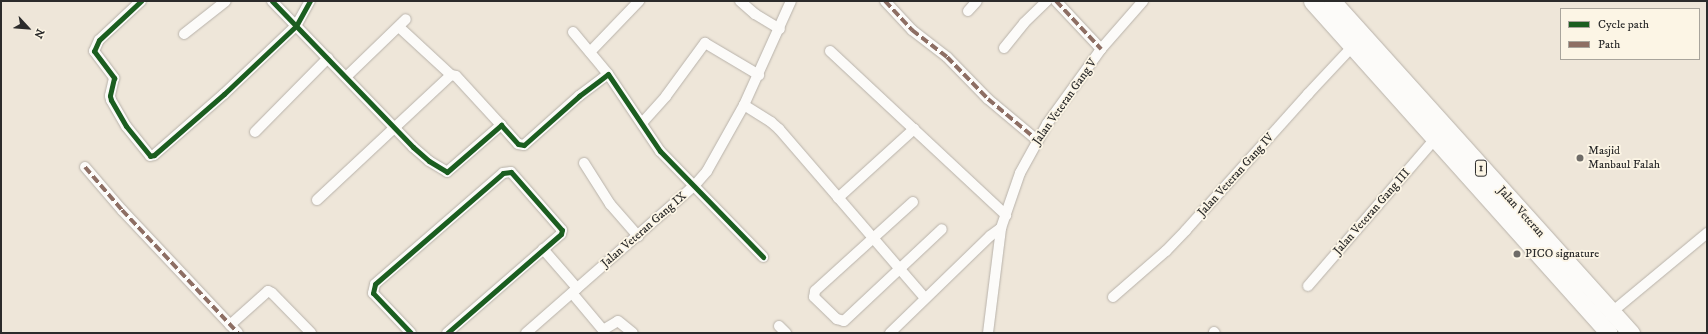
<!DOCTYPE html>
<html>
<head>
<meta charset="utf-8">
<style>
	body { margin:0 }
	#map { position:relative; width:1708px; height:334px; overflow:hidden; background:#eee6d9; font-family:"IM FELL DW Pica",serif }
	div>[style] { position:absolute }
	.roads { filter:drop-shadow(0 0 1px #b8b2aa) drop-shadow(0 0 1px #b8b2aa) }
	.minor>* { height:10px; margin:-5px; padding:0 5px; transform-origin:5px; border-radius:5px; background:#fcfbf9 }
	.trunk>* { height:17px; margin:-8.5px; padding:0 8.5px; transform-origin:8.5px; border-radius:8.5px; background:#fcfbf9 }
	.quiet>* { height:4px; margin-top:-2px; transform-origin:0; background:repeating-linear-gradient(90deg,#8d6e63 0 8px,transparent 0 12px) }
	.cycleway>* { height:5px; margin:-2.5px; padding:0 2.5px; transform-origin:2.5px; border-radius:2.5px; background:#1b5e20 }
	.dots>* { width:11px; height:11px; translate:-50% -50%; box-sizing:border-box; border:2px solid #fcf5e5; border-radius:50% }
	span { translate:-50% -50%; white-space:nowrap; text-align:center; line-height:1.15; -webkit-text-stroke:3.5px #fcf5e5; paint-order:stroke }
	.shield-label span { padding:1px 3px; background:#fcf5e5; border:1px solid; border-radius:3px; -webkit-text-stroke-width:0 }
	.shield-label { font-size:11px; color:#2b2b2b; font-weight:700 }
	.street-label { font-size:12px; color:#2b2b2b }
	.poi-label { font-size:12px; color:#2b2b2b }
	.left { translate:0 -50%; text-align:left }
	.frame { position:absolute; inset:0; border:2px solid #2b2b2b; pointer-events:none }
	.legend { position:absolute; left:1560px; top:8px; width:140px; height:52px; box-sizing:border-box; background:#fcf5e5; border:1px solid #a8a49b; margin:0; padding:5px 7px; list-style:none; font-size:12px; color:#2b2b2b }
	.legend li { display:flex; align-items:center; gap:8px; height:20px }
	.legend b { width:20px; border:1px solid #a8a49b }
	.north { position:absolute; left:8px; top:8px; width:40px; height:40px; -webkit-text-stroke:3px #fcf5e5; paint-order:stroke; rotate:116deg; font-size:11px; font-weight:700; line-height:16px; text-align:center; color:#2b2b2b }
	.north::after { content:''; display:block; margin:auto; width:14px; height:18px; background:#2b2b2b; clip-path:polygon(50% 0,100% 100%,50% 72%,0 100%) }
</style>
</head>
<body>
<div id="map">
	<div class="roads">
		<div class="minor">
			<div style="left:141px;top:1px;width:57px;rotate:137.1deg"></div>
			<div style="left:99px;top:40px;width:12px;rotate:114deg"></div>
			<div style="left:94px;top:51px;width:34px;rotate:53deg"></div>
			<div style="left:114px;top:78px;width:18px;rotate:103deg"></div>
			<div style="left:110px;top:96px;width:4px;rotate:76deg"></div>
			<div style="left:111px;top:100px;width:30px;rotate:60deg"></div>
			<div style="left:126px;top:126px;width:38px;rotate:51deg"></div>
			<div style="left:150px;top:156px;width:4px;rotate:-14deg"></div>
			<div style="left:154px;top:155px;width:93px;rotate:-41.1deg"></div>
			<div style="left:224px;top:94px;width:99px;rotate:-43.4deg"></div>
			<div style="left:296px;top:26px;width:29px;rotate:-61deg"></div>
			<div style="left:272px;top:1px;width:203px;rotate:46deg"></div>
			<div style="left:413px;top:147px;width:21px;rotate:41deg"></div>
			<div style="left:429px;top:161px;width:21px;rotate:31deg"></div>
			<div style="left:447px;top:172px;width:72px;rotate:-41deg"></div>
			<div style="left:501px;top:125px;width:25px;rotate:48deg"></div>
			<div style="left:518px;top:144px;width:6px;rotate:9deg"></div>
			<div style="left:524px;top:145px;width:74px;rotate:-41.7deg"></div>
			<div style="left:579px;top:96px;width:36px;rotate:-37deg"></div>
			<div style="left:608px;top:74px;width:93px;rotate:56deg"></div>
			<div style="left:660px;top:151px;width:148px;rotate:45.8deg"></div>
			<div style="left:740px;top:1px;width:20px;rotate:41deg"></div>
			<div style="left:755px;top:14px;width:29px;rotate:31deg"></div>
			<div style="left:885px;top:1px;width:40px;rotate:47deg"></div>
			<div style="left:912px;top:30px;width:44px;rotate:37.6deg"></div>
			<div style="left:947px;top:57px;width:59px;rotate:45.7deg"></div>
			<div style="left:988px;top:99px;width:64px;rotate:39.9deg"></div>
			<div style="left:1056px;top:1px;width:66px;rotate:46.8deg"></div>
			<div style="left:968px;top:11px;width:13px;rotate:-48deg"></div>
			<div style="left:399px;top:27px;width:71px;rotate:42.7deg"></div>
			<div style="left:573px;top:32px;width:55px;rotate:50.2deg"></div>
			<div style="left:184px;top:34px;width:53px;rotate:-38.2deg"></div>
			<div style="left:1004px;top:48px;width:32px;rotate:-51deg"></div>
			<div style="left:1024px;top:23px;width:32px;rotate:-44deg"></div>
			<div style="left:830px;top:51px;width:241px;rotate:43deg"></div>
			<div style="left:590px;top:52px;width:71px;rotate:-46.1deg"></div>
			<div style="left:346px;top:77px;width:83px;rotate:-44deg"></div>
			<div style="left:744px;top:105px;width:32px;rotate:32deg"></div>
			<div style="left:771px;top:122px;width:11px;rotate:41deg"></div>
			<div style="left:779px;top:129px;width:223px;rotate:49.2deg"></div>
			<div style="left:642px;top:123px;width:36px;rotate:-48deg"></div>
			<div style="left:666px;top:96px;width:66px;rotate:-53.7deg"></div>
			<div style="left:705px;top:43px;width:63px;rotate:30.7deg"></div>
			<div style="left:255px;top:132px;width:104px;rotate:-45.4deg"></div>
			<div style="left:584px;top:163px;width:49px;rotate:57.6deg"></div>
			<div style="left:610px;top:204px;width:43px;rotate:48.8deg"></div>
			<div style="left:85px;top:167px;width:57px;rotate:49.3deg"></div>
			<div style="left:122px;top:210px;width:169px;rotate:46.7deg"></div>
			<div style="left:838px;top:198px;width:103px;rotate:-42.2deg"></div>
			<div style="left:317px;top:200px;width:183px;rotate:-43deg"></div>
			<div style="left:451px;top:75px;width:5px;rotate:11deg"></div>
			<div style="left:456px;top:76px;width:67px;rotate:47.4deg"></div>
			<div style="left:913px;top:202px;width:132px;rotate:137.8deg"></div>
			<div style="left:815px;top:291px;width:6px;rotate:99deg"></div>
			<div style="left:814px;top:297px;width:32px;rotate:44deg"></div>
			<div style="left:837px;top:319px;width:7px;rotate:16deg"></div>
			<div style="left:844px;top:321px;width:134px;rotate:-43.2deg"></div>
			<div style="left:543px;top:249px;width:52px;rotate:48.9deg"></div>
			<div style="left:1308px;top:286px;width:194px;rotate:-49.2deg"></div>
			<div style="left:572px;top:293px;width:48px;rotate:50deg"></div>
			<div style="left:603px;top:330px;width:17px;rotate:-31deg"></div>
			<div style="left:618px;top:321px;width:19px;rotate:39deg"></div>
			<div style="left:1113px;top:297px;width:70px;rotate:-41deg"></div>
			<div style="left:1166px;top:251px;width:29px;rotate:-46deg"></div>
			<div style="left:1186px;top:230px;width:183px;rotate:-48.1deg"></div>
			<div style="left:1308px;top:94px;width:64px;rotate:-46.9deg"></div>
			<div style="left:1612px;top:312px;width:124px;rotate:-39.7deg"></div>
			<div style="left:230px;top:325px;width:51px;rotate:-41.8deg"></div>
			<div style="left:268px;top:291px;width:4px;rotate:27deg"></div>
			<div style="left:272px;top:293px;width:56px;rotate:45.7deg"></div>
			<div style="left:779px;top:326px;width:10px;rotate:45deg"></div>
			<div style="left:1214px;top:332px;width:1px;rotate:45deg"></div>
			<div style="left:411px;top:333px;width:55px;rotate:-133.5deg"></div>
			<div style="left:373px;top:293px;width:9px;rotate:-77deg"></div>
			<div style="left:375px;top:284px;width:169px;rotate:-40.9deg"></div>
			<div style="left:503px;top:173px;width:8px;rotate:-7deg"></div>
			<div style="left:511px;top:172px;width:77px;rotate:48.7deg"></div>
			<div style="left:562px;top:230px;width:4px;rotate:104deg"></div>
			<div style="left:561px;top:234px;width:151px;rotate:139deg"></div>
			<div style="left:526px;top:333px;width:223px;rotate:-41.2deg"></div>
			<div style="left:694px;top:186px;width:20px;rotate:-49deg"></div>
			<div style="left:707px;top:171px;width:76px;rotate:-60.7deg"></div>
			<div style="left:744px;top:105px;width:114px;rotate:-65.7deg"></div>
			<div style="left:890px;top:333px;width:139px;rotate:-44.1deg"></div>
			<div style="left:990px;top:236px;width:14px;rotate:-36deg"></div>
			<div style="left:988px;top:333px;width:106px;rotate:-82.9deg"></div>
			<div style="left:1001px;top:228px;width:58px;rotate:-70.9deg"></div>
			<div style="left:1020px;top:173px;width:56px;rotate:-61.1deg"></div>
			<div style="left:1047px;top:124px;width:92px;rotate:-54.2deg"></div>
			<div style="left:1101px;top:49px;width:64px;rotate:-48.8deg"></div>
		</div>
		<div class="trunk">
			<div style="left:1312px;top:1px;width:445px;rotate:48.2deg"></div>
			<div style="left:1332px;top:1px;width:447px;rotate:48deg"></div>
		</div>
	</div>
	<div class="quiet">
		<div style="left:885px;top:1px;width:40px;rotate:47deg"></div>
		<div style="left:912px;top:30px;width:44px;rotate:37.6deg"></div>
		<div style="left:947px;top:57px;width:59px;rotate:45.7deg"></div>
		<div style="left:988px;top:99px;width:64px;rotate:39.9deg"></div>
		<div style="left:1056px;top:1px;width:66px;rotate:46.8deg"></div>
		<div style="left:85px;top:167px;width:57px;rotate:49.3deg"></div>
		<div style="left:122px;top:210px;width:169px;rotate:46.7deg"></div>
	</div>
	<div class="cycleway">
		<div style="left:141px;top:1px;width:57px;rotate:137.1deg"></div>
		<div style="left:99px;top:40px;width:12px;rotate:114deg"></div>
		<div style="left:94px;top:51px;width:34px;rotate:53deg"></div>
		<div style="left:114px;top:78px;width:18px;rotate:103deg"></div>
		<div style="left:110px;top:96px;width:4px;rotate:76deg"></div>
		<div style="left:111px;top:100px;width:30px;rotate:60deg"></div>
		<div style="left:126px;top:126px;width:38px;rotate:51deg"></div>
		<div style="left:150px;top:156px;width:4px;rotate:-14deg"></div>
		<div style="left:154px;top:155px;width:93px;rotate:-41.1deg"></div>
		<div style="left:224px;top:94px;width:99px;rotate:-43.4deg"></div>
		<div style="left:296px;top:26px;width:29px;rotate:-61deg"></div>
		<div style="left:272px;top:1px;width:203px;rotate:46deg"></div>
		<div style="left:413px;top:147px;width:21px;rotate:41deg"></div>
		<div style="left:429px;top:161px;width:21px;rotate:31deg"></div>
		<div style="left:447px;top:172px;width:72px;rotate:-41deg"></div>
		<div style="left:501px;top:125px;width:25px;rotate:48deg"></div>
		<div style="left:518px;top:144px;width:6px;rotate:9deg"></div>
		<div style="left:524px;top:145px;width:74px;rotate:-41.7deg"></div>
		<div style="left:579px;top:96px;width:36px;rotate:-37deg"></div>
		<div style="left:608px;top:74px;width:93px;rotate:56deg"></div>
		<div style="left:660px;top:151px;width:148px;rotate:45.8deg"></div>
		<div style="left:411px;top:333px;width:55px;rotate:-133.5deg"></div>
		<div style="left:373px;top:293px;width:9px;rotate:-77deg"></div>
		<div style="left:375px;top:284px;width:169px;rotate:-40.9deg"></div>
		<div style="left:503px;top:173px;width:8px;rotate:-7deg"></div>
		<div style="left:511px;top:172px;width:77px;rotate:48.7deg"></div>
		<div style="left:562px;top:230px;width:4px;rotate:104deg"></div>
		<div style="left:561px;top:234px;width:151px;rotate:139deg"></div>
	</div>
	<div class="dots">
		<div style="left:1580px;top:158px;background:#6f6c68"></div>
		<div style="left:1517px;top:254px;background:#6f6c68"></div>
	</div>
	<div class="shield-label">
		<span style="left:1481px;top:168px">1</span>
	</div>
	<div class="street-label">
		<span style="left:1065px;top:102px;rotate:-55deg">Jalan Veteran Gang V</span>
		<span style="left:1236px;top:175px;rotate:-48deg">Jalan Veteran Gang IV</span>
		<span style="left:1372px;top:212px;rotate:-49deg">Jalan Veteran Gang III</span>
		<span style="left:1521px;top:212px;rotate:48deg">Jalan Veteran</span>
		<span style="left:644px;top:230px;rotate:-41deg">Jalan Veteran Gang IX</span>
	</div>
	<div class="poi-label">
		<span class="left" style="left:1588px;top:158px">Masjid<br>Manbaul Falah</span>
		<span class="left" style="left:1525px;top:254px">PICO signature</span>
	</div>
	<div class="frame"></div>
	<ul class="legend">
	<li><b style="height:5px;background:#1b5e20"></b>Cycle path</li>
	<li><b style="height:5px;background:#8d6e63"></b>Path</li>
	</ul>
	<div class="north">N</div>
</div>
</body>
</html>
